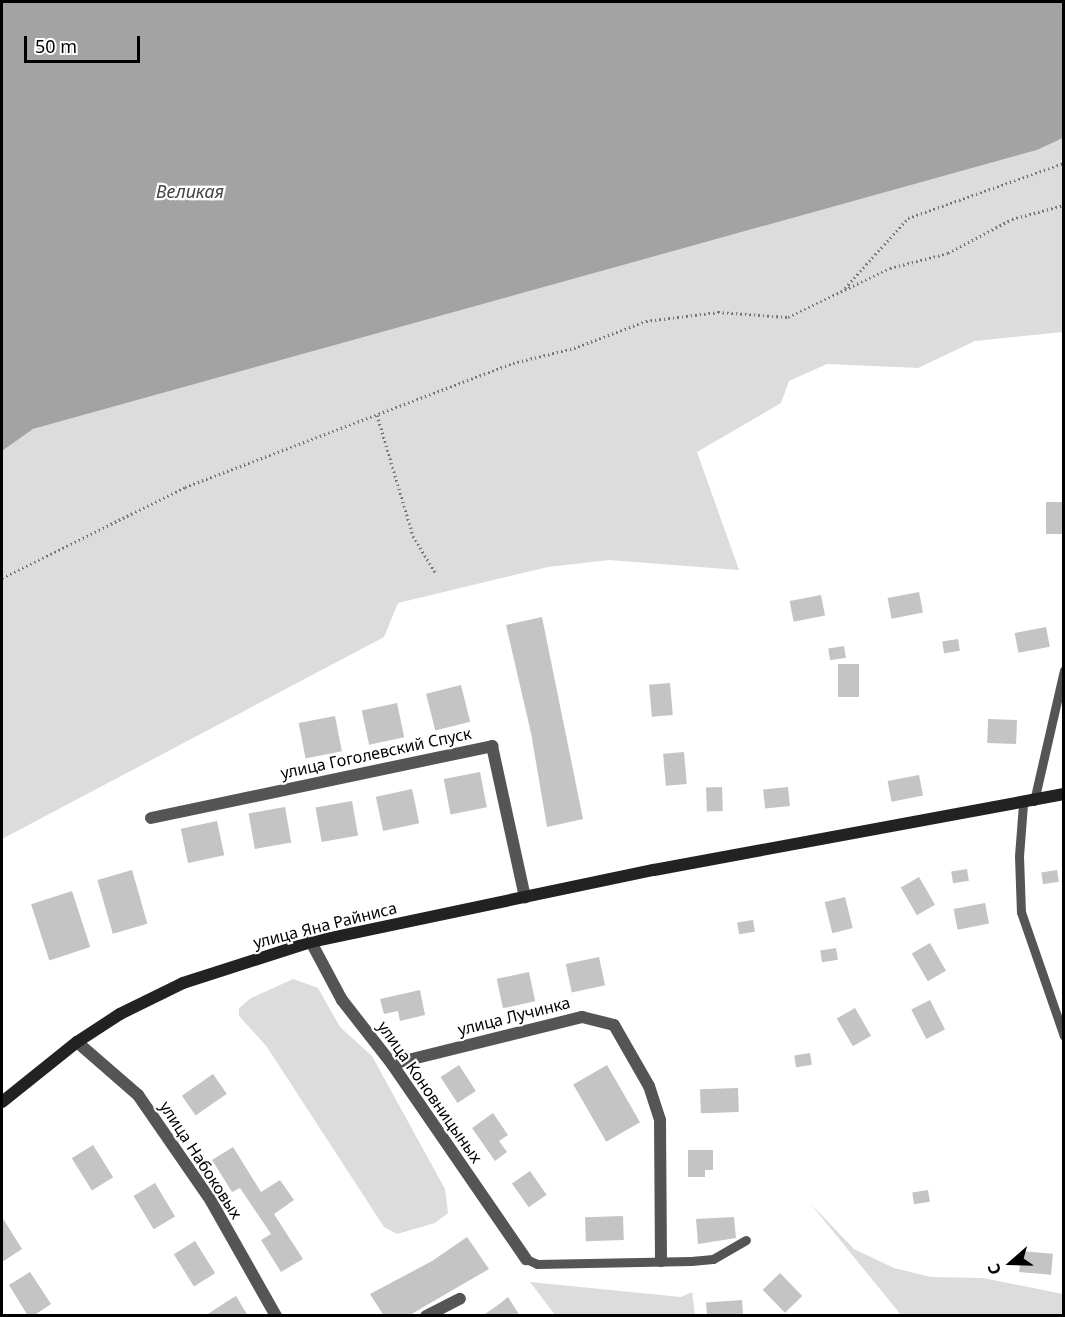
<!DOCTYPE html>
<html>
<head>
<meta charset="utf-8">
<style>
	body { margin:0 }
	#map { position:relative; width:1065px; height:1317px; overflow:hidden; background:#fff; font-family:"Noto Sans",sans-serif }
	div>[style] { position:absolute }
	.green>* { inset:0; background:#dcdcdc }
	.water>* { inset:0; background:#a3a3a3 }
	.building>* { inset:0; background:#c4c4c4; transform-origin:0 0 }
	.path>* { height:3px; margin-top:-1.5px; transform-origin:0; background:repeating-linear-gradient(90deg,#777 0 1.5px,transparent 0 4.5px) }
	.lane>* { height:9px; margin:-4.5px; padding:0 4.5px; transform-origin:4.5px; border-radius:4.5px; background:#555 }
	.street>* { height:12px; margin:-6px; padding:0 6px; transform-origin:6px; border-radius:6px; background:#555 }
	.secondary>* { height:12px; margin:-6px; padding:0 6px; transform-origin:6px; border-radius:6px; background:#222 }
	span { translate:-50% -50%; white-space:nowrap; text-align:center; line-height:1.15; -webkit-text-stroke:4.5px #fff; paint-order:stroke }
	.street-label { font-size:16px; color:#000 }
	.water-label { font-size:18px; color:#444; font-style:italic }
	.frame { position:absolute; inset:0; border:3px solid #000; pointer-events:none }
	.north { position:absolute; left:981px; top:1233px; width:60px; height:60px; -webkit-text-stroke:4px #fff; paint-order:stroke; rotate:250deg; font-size:16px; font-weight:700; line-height:24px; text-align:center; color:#000 }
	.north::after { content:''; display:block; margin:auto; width:21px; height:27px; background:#000; clip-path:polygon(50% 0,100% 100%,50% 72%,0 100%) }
	.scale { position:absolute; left:24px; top:36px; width:116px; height:27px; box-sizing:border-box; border:3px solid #000; border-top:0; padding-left:8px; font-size:18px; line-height:21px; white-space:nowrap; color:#000; -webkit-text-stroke:4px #fff; paint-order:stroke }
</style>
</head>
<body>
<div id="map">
	<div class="green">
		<div style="clip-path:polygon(1063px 138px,1063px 332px,975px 341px,918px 368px,827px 364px,789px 381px,781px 403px,697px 452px,739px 570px,609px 560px,548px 567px,398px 603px,384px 637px,2px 839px,2px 451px,33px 429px,1037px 150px)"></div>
		<div style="clip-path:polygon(293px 979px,318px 988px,340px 1027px,372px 1056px,445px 1189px,448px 1213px,435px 1223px,397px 1234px,384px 1227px,267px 1047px,239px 1016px,239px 1008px,251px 998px)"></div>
		<div style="clip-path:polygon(810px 1203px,854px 1249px,894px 1268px,931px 1277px,983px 1278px,1063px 1294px,1063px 1315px,901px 1315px)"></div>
		<div style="clip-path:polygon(530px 1282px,681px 1297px,692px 1292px,695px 1315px,555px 1315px)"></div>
	</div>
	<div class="water">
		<div style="clip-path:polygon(2px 2px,1063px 2px,1063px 138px,1037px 150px,33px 429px,2px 451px)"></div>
	</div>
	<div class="building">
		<div style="left:1046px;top:502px;width:18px;height:32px"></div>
		<div style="left:919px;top:592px;width:21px;height:32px;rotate:79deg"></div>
		<div style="left:821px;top:595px;width:21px;height:32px;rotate:79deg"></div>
		<div style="clip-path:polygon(542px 617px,583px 819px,547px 827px,531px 733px,506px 625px)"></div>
		<div style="left:1046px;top:627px;width:20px;height:32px;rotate:79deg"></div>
		<div style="left:958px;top:639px;width:12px;height:16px;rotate:81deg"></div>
		<div style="left:844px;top:646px;width:12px;height:16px;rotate:81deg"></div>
		<div style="left:838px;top:664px;width:21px;height:33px"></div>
		<div style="left:670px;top:683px;width:32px;height:21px;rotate:85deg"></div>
		<div style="left:461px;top:685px;width:38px;height:36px;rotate:76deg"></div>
		<div style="left:397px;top:703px;width:35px;height:36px;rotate:78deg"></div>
		<div style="left:335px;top:716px;width:36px;height:37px;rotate:79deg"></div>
		<div style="left:988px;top:719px;width:29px;height:24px;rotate:2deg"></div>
		<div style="left:684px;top:752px;width:32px;height:21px;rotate:85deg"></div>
		<div style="left:480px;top:772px;width:36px;height:37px;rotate:79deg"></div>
		<div style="left:919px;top:775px;width:21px;height:32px;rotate:79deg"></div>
		<div style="left:722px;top:787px;width:24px;height:16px;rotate:88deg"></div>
		<div style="left:788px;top:787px;width:19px;height:25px;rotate:84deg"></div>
		<div style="left:412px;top:789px;width:35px;height:37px;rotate:78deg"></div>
		<div style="left:352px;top:801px;width:35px;height:37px;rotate:80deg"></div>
		<div style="left:285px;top:807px;width:36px;height:37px;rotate:80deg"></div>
		<div style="left:217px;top:821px;width:35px;height:37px;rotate:78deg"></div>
		<div style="left:967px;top:869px;width:12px;height:16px;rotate:81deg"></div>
		<div style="left:132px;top:870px;width:56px;height:36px;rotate:74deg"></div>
		<div style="left:1057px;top:870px;width:12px;height:16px;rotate:81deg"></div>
		<div style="left:919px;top:877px;width:32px;height:21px;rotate:60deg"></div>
		<div style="left:72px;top:891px;width:59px;height:43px;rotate:72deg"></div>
		<div style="left:845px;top:897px;width:32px;height:21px;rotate:76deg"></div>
		<div style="left:985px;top:903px;width:21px;height:32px;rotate:79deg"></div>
		<div style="left:753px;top:920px;width:12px;height:16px;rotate:81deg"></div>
		<div style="left:930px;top:943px;width:32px;height:21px;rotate:60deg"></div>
		<div style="left:836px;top:948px;width:12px;height:16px;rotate:81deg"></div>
		<div style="left:599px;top:957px;width:29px;height:34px;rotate:78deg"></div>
		<div style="left:529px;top:972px;width:30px;height:33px;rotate:78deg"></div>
		<div style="clip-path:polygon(420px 990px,425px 1015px,400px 1021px,398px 1011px,384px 1014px,380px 999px)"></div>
		<div style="left:930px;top:1000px;width:33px;height:21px;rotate:63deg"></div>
		<div style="left:855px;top:1008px;width:32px;height:21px;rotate:60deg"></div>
		<div style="left:810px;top:1053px;width:12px;height:16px;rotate:81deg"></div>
		<div style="left:459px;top:1065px;width:31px;height:22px;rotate:57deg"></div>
		<div style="left:607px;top:1065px;width:66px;height:39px;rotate:60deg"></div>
		<div style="left:213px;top:1074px;width:24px;height:38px;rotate:55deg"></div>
		<div style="left:738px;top:1088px;width:24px;height:38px;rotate:88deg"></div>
		<div style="clip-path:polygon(493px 1113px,508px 1135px,499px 1141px,507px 1152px,495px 1161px,472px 1128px)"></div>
		<div style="left:93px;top:1145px;width:38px;height:25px;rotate:58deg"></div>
		<div style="clip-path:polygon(233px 1147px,261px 1192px,280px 1180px,294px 1200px,274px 1214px,303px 1259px,281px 1272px,261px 1240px,271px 1234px,240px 1188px,232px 1192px,212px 1160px)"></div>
		<div style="clip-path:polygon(688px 1150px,713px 1150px,713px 1170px,705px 1170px,705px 1177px,688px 1177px)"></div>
		<div style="left:530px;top:1171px;width:29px;height:22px;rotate:55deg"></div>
		<div style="left:155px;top:1183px;width:39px;height:25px;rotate:59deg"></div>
		<div style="left:928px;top:1190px;width:12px;height:16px;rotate:81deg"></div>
		<div style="left:623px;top:1216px;width:24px;height:38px;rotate:88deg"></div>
		<div style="clip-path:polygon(2px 1217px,22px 1249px,2px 1262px)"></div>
		<div style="clip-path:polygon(734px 1217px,736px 1238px,698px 1244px,696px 1219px)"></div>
		<div style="clip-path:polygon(467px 1237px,489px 1269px,408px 1316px,384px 1316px,370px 1294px,432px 1261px)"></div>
		<div style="left:195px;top:1241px;width:38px;height:25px;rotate:58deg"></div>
		<div style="left:1021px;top:1251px;width:32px;height:21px;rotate:5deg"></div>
		<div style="clip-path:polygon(30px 1272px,51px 1304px,33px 1316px,28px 1316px,9px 1285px)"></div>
		<div style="left:780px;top:1273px;width:32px;height:24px;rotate:46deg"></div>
		<div style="clip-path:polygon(236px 1296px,248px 1316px,205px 1316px,226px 1302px)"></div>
		<div style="clip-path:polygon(508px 1297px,520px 1316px,482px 1316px,498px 1305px)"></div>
		<div style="left:742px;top:1300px;width:16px;height:36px;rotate:86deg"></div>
	</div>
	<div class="path">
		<div style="left:845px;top:288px;width:94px;rotate:-48deg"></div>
		<div style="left:908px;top:218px;width:165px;rotate:-19.4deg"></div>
		<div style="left:377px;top:415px;width:126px;rotate:73.4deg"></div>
		<div style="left:413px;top:536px;width:42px;rotate:58.6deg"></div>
		<div style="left:2px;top:578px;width:204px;rotate:-26.4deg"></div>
		<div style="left:185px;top:487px;width:351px;rotate:-20.7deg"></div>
		<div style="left:513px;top:363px;width:63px;rotate:-13.8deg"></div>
		<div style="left:574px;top:348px;width:77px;rotate:-20.6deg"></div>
		<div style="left:646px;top:321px;width:73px;rotate:-7.1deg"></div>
		<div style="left:718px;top:312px;width:70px;rotate:4.1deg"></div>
		<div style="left:788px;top:317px;width:113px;rotate:-25.7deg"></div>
		<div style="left:890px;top:268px;width:60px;rotate:-14.5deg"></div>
		<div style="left:948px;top:253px;width:72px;rotate:-28deg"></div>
		<div style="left:1012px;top:219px;width:54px;rotate:-15.1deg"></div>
	</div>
	<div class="lane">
		<div style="left:1034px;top:801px;width:134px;rotate:-77.1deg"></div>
		<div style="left:1023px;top:804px;width:52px;rotate:94.4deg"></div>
		<div style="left:1019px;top:856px;width:56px;rotate:88deg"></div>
		<div style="left:1021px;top:912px;width:131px;rotate:70.9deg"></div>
		<div style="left:526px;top:1259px;width:12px;rotate:24deg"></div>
		<div style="left:537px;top:1264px;width:154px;rotate:-1.1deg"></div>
		<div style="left:691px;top:1261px;width:22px;rotate:-5deg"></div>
		<div style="left:713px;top:1259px;width:38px;rotate:-30deg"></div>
	</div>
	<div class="street">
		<div style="left:151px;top:818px;width:349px;rotate:-11.9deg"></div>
		<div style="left:492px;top:746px;width:155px;rotate:77.7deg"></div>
		<div style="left:311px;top:942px;width:66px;rotate:61.9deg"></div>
		<div style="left:342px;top:1000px;width:81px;rotate:52deg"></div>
		<div style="left:392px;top:1064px;width:237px;rotate:55.5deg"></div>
		<div style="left:77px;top:1042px;width:81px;rotate:41deg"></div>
		<div style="left:138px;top:1095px;width:129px;rotate:55.4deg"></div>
		<div style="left:211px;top:1201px;width:132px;rotate:60.5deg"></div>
		<div style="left:392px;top:1064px;width:196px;rotate:-13.9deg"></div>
		<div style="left:582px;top:1017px;width:33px;rotate:14deg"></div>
		<div style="left:614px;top:1025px;width:70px;rotate:60.2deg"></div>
		<div style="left:649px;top:1086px;width:36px;rotate:72deg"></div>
		<div style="left:660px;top:1120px;width:141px;rotate:89.6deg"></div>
		<div style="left:426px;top:1316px;width:38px;rotate:-27deg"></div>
	</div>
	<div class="secondary">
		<div style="left:2px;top:1102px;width:96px;rotate:-38.7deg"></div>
		<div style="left:77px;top:1042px;width:51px;rotate:-33.1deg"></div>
		<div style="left:120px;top:1014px;width:70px;rotate:-26.2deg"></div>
		<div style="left:183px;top:983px;width:134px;rotate:-17.8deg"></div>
		<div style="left:311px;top:942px;width:350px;rotate:-11.9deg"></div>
		<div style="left:654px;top:870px;width:417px;rotate:-10.5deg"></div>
	</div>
	<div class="street-label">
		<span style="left:376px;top:753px;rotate:-12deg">улица Гоголевский Спуск</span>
		<span style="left:325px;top:925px;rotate:-14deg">улица Яна Райниса</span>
		<span style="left:514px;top:1016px;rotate:-14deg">улица Лучинка</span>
		<span style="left:430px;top:1092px;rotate:55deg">улица Коновницыных</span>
		<span style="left:201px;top:1160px;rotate:57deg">улица Набоковых</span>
	</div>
	<div class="water-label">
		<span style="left:190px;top:191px">Великая</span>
	</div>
	<div class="frame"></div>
	<div class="north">С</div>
	<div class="scale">50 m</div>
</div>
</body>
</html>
